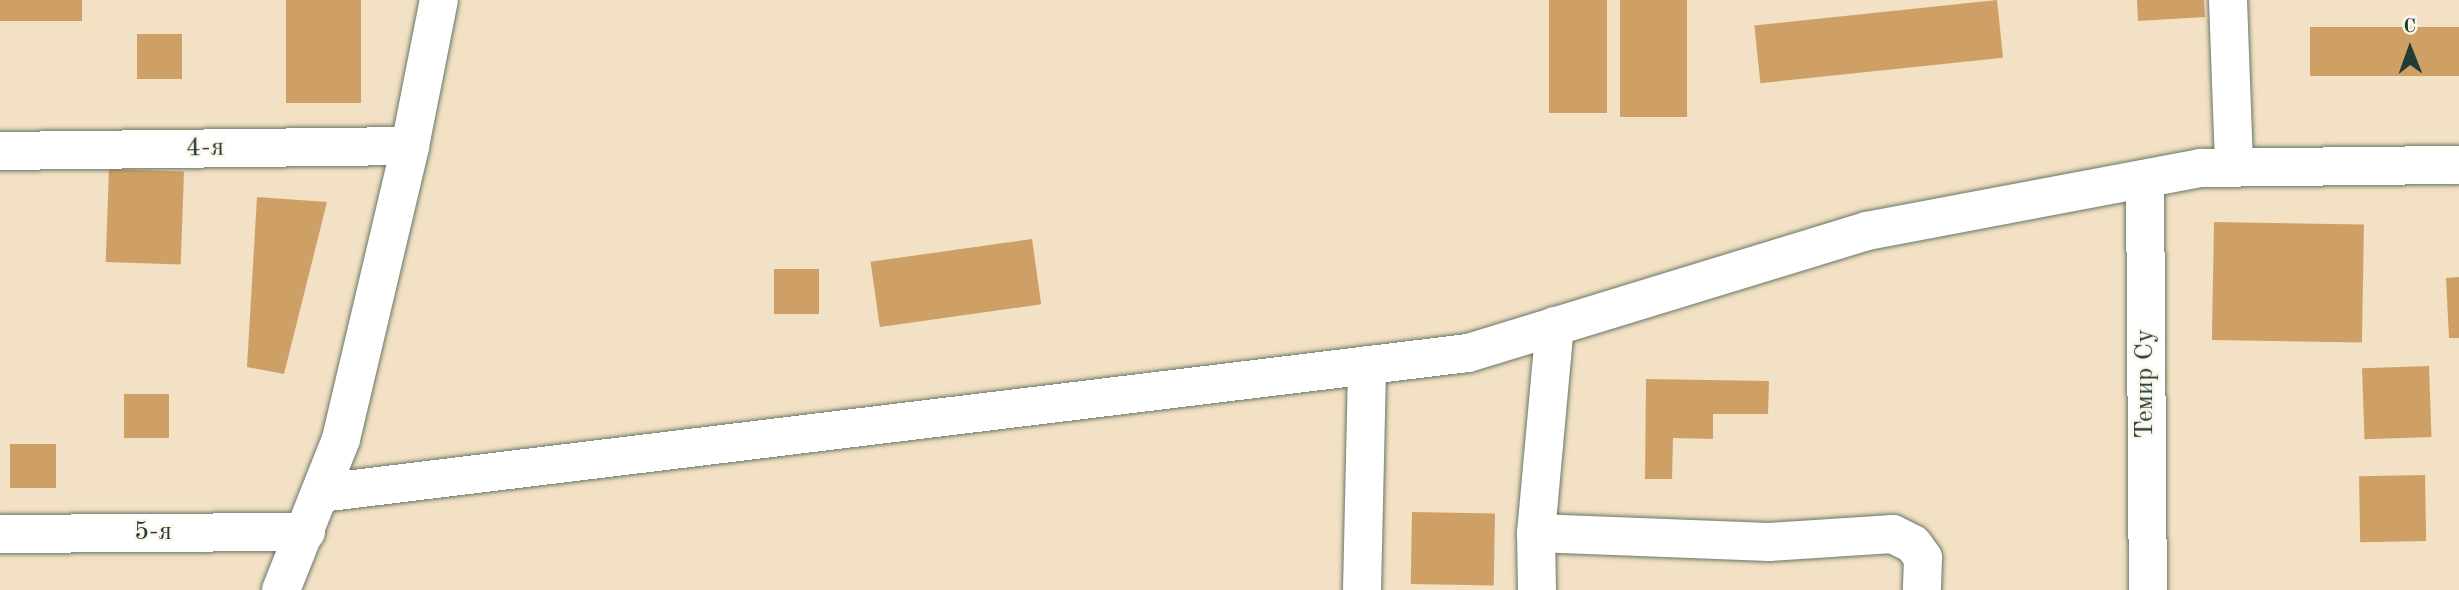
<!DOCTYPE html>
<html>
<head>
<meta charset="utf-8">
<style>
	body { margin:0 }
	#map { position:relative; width:2459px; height:590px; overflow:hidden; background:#f2e1c4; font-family:"Old Standard TT",serif }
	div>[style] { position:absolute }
	.building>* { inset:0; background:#cfa065; transform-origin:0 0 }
	.roads { filter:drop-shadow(0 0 2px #697666) drop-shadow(0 0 2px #697666) }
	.minor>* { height:38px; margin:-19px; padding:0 19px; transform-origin:19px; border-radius:19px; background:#fff }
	span { translate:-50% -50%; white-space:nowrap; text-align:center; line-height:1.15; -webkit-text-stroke:5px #fbf7ec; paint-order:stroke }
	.street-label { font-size:26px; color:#1f3d34 }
	.north { position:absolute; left:2375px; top:14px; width:70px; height:70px; -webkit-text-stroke:5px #fbf7ec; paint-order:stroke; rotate:359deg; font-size:19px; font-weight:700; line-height:28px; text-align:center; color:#1f3d34 }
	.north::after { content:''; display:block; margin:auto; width:24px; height:32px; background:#1f3d34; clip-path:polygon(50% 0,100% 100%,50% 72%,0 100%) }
</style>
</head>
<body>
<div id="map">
	<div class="building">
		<div style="left:0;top:0;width:82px;height:21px"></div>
		<div style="left:286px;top:0;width:75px;height:103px"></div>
		<div style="left:1549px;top:0;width:58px;height:113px"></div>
		<div style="left:1620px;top:0;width:67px;height:117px"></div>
		<div style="left:1997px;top:0;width:58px;height:244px;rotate:84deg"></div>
		<div style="clip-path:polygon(2137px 0,2204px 0,2205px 17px,2138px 21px)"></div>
		<div style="left:2459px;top:27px;width:49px;height:149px;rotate:90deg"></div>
		<div style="left:137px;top:34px;width:45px;height:45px"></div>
		<div style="left:109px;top:169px;width:75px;height:93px;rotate:2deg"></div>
		<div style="clip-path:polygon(257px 197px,327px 202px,284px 374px,247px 367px)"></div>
		<div style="left:2214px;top:222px;width:150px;height:118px;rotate:1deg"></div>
		<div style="left:1032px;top:239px;width:66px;height:163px;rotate:82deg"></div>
		<div style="left:819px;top:269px;width:45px;height:45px;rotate:90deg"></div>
		<div style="clip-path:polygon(2459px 277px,2459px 338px,2449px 338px,2446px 278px)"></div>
		<div style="left:2429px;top:366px;width:71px;height:67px;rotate:88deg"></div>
		<div style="clip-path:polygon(1646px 379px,1769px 381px,1768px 414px,1713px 414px,1713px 439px,1673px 438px,1672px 479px,1645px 479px)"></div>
		<div style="left:124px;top:394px;width:45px;height:44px"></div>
		<div style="left:10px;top:444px;width:46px;height:44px"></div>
		<div style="left:2425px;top:475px;width:66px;height:66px;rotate:89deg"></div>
		<div style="left:1412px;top:512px;width:83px;height:72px;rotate:1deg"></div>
	</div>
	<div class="roads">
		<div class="minor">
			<div style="left:2228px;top:0;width:167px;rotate:87.9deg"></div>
			<div style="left:0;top:151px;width:410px;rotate:-0.7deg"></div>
			<div style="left:2145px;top:179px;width:411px;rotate:89.6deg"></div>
			<div style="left:321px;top:493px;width:1156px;rotate:-6.96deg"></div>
			<div style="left:1468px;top:353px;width:417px;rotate:-17deg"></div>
			<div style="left:1867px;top:231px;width:340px;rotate:-10.7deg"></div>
			<div style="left:2201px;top:168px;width:258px;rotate:-0.7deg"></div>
			<div style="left:1536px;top:533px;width:233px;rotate:2.2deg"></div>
			<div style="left:1769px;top:542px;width:124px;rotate:-3.7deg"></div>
			<div style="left:1893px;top:534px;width:22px;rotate:27deg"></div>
			<div style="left:1913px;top:544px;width:17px;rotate:54deg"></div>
			<div style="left:1923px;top:558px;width:32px;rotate:92deg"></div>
			<div style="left:0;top:534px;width:306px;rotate:-0.4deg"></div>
			<div style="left:281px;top:590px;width:162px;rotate:-68.3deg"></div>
			<div style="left:341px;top:439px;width:301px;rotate:-76.7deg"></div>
			<div style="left:410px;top:146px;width:149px;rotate:-78.8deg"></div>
			<div style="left:1362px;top:590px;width:225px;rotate:-88.7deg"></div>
			<div style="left:1537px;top:590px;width:57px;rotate:-91deg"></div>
			<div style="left:1536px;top:533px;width:208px;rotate:-84.8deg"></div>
		</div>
	</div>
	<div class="street-label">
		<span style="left:205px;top:149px;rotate:-1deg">4-я</span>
		<span style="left:2146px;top:384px;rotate:-90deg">Темир Су</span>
		<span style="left:153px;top:533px">5-я</span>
	</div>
	<div class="north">С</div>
</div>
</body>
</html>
